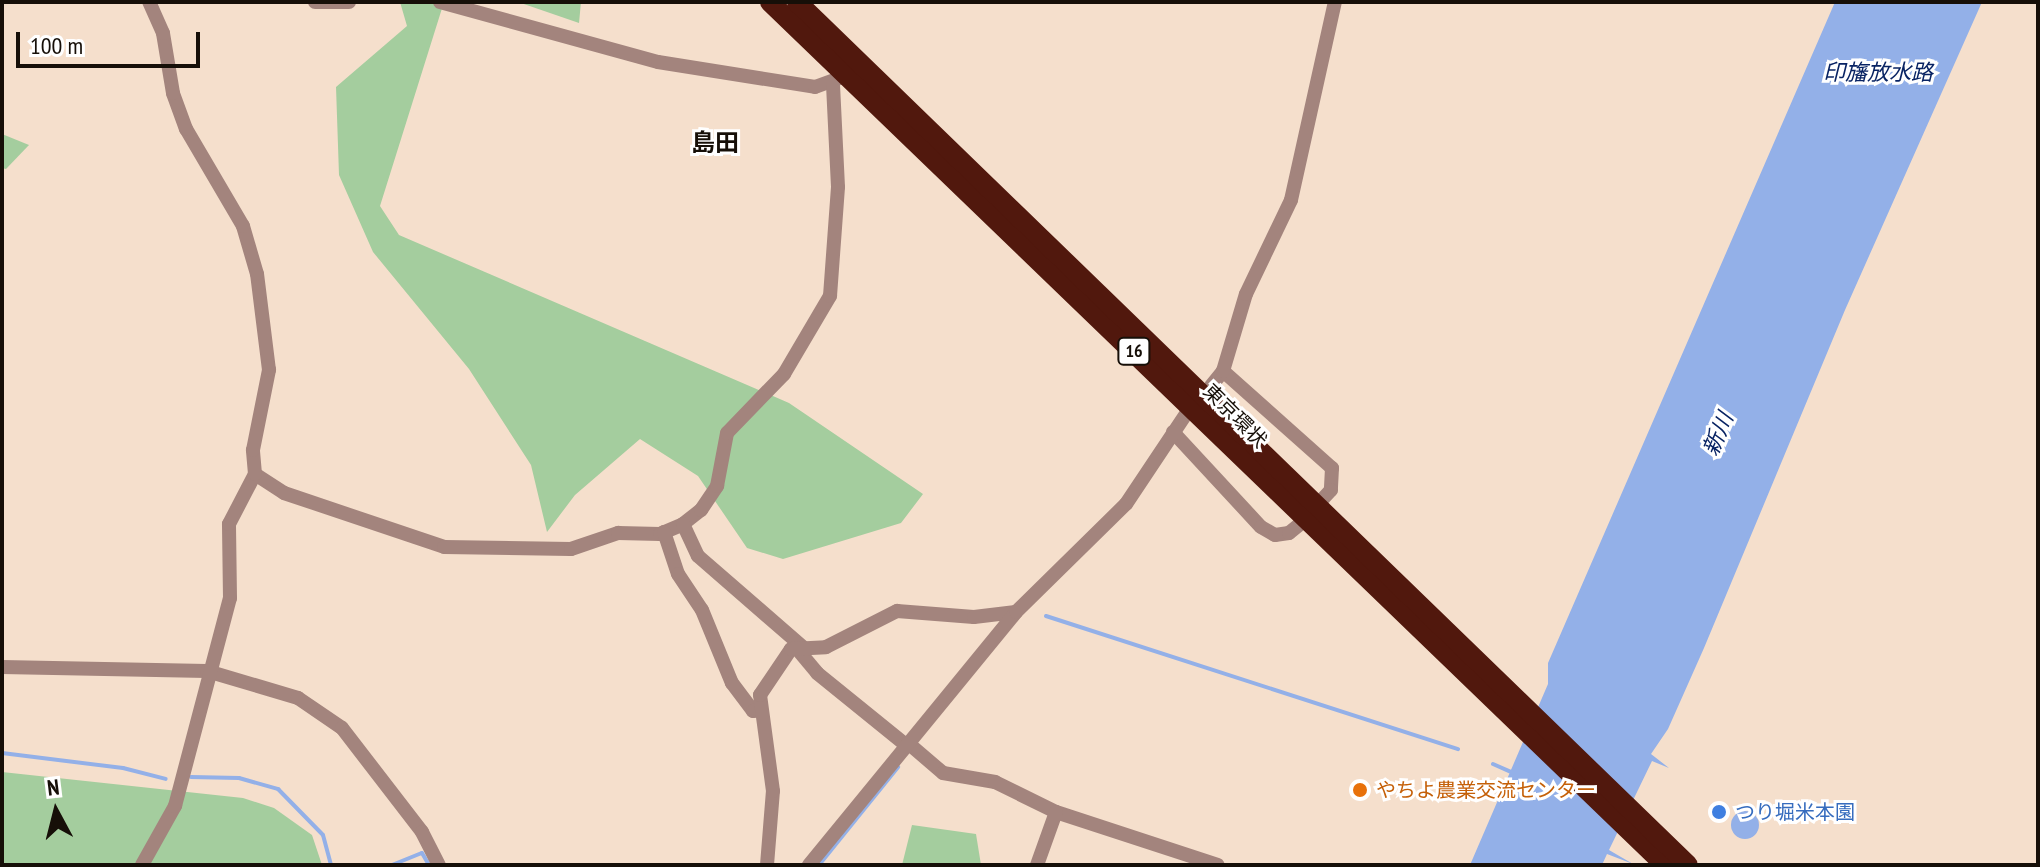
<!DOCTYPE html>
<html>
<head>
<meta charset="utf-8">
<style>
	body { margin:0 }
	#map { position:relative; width:2040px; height:867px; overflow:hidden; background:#f5dfcc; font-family:"PT Sans Narrow","Noto Sans JP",sans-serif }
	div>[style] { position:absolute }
	.green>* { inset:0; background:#a4cd9e }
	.water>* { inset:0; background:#93b0e8 }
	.round { border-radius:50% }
	.stream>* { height:4px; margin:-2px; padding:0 2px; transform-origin:2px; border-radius:2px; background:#93b0e8 }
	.minor>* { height:14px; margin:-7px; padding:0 7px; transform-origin:7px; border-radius:7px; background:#a3847d }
	.highway>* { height:20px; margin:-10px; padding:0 10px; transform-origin:10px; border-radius:10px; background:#51180d }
	.dots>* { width:22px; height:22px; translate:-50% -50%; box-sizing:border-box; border:4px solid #fff; border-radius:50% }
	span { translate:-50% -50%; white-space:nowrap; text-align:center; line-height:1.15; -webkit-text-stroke:6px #fff; paint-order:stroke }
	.shield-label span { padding:2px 6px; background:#fff; border:2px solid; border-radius:6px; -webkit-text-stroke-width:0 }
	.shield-label { font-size:18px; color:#160f08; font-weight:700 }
	.street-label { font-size:20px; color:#160f08 }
	.food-label { font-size:20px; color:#c56008 }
	.left { translate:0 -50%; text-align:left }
	.shop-label { font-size:20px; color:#366cbe }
	.water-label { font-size:22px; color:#082363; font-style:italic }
	.quarter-label { font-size:24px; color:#160f08; font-weight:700 }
	.frame { position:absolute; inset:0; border:4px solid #160f08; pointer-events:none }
	.north { position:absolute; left:16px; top:771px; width:80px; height:80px; -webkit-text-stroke:6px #fff; paint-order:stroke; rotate:353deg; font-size:22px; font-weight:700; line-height:32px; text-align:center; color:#160f08 }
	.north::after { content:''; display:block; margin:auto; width:28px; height:36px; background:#160f08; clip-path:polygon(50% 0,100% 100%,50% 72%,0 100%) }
	.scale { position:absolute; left:16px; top:32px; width:184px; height:36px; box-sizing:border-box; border:4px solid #160f08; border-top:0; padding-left:10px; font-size:24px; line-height:28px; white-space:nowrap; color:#160f08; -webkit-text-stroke:6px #fff; paint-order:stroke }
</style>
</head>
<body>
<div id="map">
	<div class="green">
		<div style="clip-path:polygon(400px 2px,444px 2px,380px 206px,399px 235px,789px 403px,923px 494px,901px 523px,783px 559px,747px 548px,698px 476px,640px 439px,575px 495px,547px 532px,531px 465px,469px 369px,373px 252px,339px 175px,336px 87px,407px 26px)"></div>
		<div style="clip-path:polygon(518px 2px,581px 2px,579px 23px)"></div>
		<div style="clip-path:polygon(2px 134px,29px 145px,6px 169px,2px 168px)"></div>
		<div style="clip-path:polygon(2px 772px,243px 798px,274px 808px,312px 835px,322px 865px,2px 865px)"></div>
		<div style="clip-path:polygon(912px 825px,976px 834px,981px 865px,902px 865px)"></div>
	</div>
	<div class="water">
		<div style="clip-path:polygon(1835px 2px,1982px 2px,1845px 310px,1704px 648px,1668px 729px,1651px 754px,1669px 768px,1652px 761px,1609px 850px,1633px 864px,1607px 854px,1602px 865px,1470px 865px,1548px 684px,1548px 663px)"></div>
		<div class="round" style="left:1731px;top:811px;width:28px;height:28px"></div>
	</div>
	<div class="stream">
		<div style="left:1046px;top:616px;width:433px;rotate:17.9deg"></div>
		<div style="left:2px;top:753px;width:122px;rotate:7.1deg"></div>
		<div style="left:123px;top:768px;width:44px;rotate:14.3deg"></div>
		<div style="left:1493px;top:764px;width:22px;rotate:24deg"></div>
		<div style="left:191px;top:777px;width:48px;rotate:1.2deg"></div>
		<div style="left:239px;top:778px;width:41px;rotate:15.8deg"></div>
		<div style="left:278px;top:789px;width:64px;rotate:45.6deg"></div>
		<div style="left:323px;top:835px;width:31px;rotate:75deg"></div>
		<div style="left:392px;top:865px;width:32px;rotate:-22deg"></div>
		<div style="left:422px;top:853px;width:14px;rotate:60deg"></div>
		<div style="left:819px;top:865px;width:126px;rotate:-51.1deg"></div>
	</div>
	<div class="minor">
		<div style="left:315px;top:2px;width:34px"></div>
		<div style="left:440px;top:2px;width:226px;rotate:15.4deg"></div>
		<div style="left:658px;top:62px;width:159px;rotate:9deg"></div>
		<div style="left:815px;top:87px;width:27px;rotate:-20deg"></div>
		<div style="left:1223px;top:371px;width:146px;rotate:41.7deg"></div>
		<div style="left:1332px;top:468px;width:22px;rotate:93deg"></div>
		<div style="left:1331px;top:490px;width:16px;rotate:133deg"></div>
		<div style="left:1211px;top:386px;width:19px;rotate:-51deg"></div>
		<div style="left:1223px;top:371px;width:80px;rotate:-73.4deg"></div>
		<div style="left:1246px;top:294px;width:104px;rotate:-64.4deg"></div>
		<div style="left:1291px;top:200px;width:203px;rotate:-77.5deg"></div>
		<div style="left:1173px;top:432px;width:129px;rotate:47.2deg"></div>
		<div style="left:1261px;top:527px;width:16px;rotate:30deg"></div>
		<div style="left:1275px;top:535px;width:14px;rotate:-8deg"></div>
		<div style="left:1289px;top:533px;width:21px;rotate:-39deg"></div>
		<div style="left:255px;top:474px;width:35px;rotate:33deg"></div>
		<div style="left:284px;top:493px;width:169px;rotate:18.6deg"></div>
		<div style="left:444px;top:547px;width:127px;rotate:0.9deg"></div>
		<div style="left:571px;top:549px;width:50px;rotate:-18.8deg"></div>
		<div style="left:618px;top:533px;width:42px;rotate:1.4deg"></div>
		<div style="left:660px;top:534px;width:25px;rotate:-23deg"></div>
		<div style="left:683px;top:524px;width:23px;rotate:-38deg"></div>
		<div style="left:701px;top:510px;width:29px;rotate:-56deg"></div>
		<div style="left:717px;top:486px;width:54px;rotate:-79.3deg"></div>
		<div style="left:727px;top:433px;width:82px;rotate:-46deg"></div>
		<div style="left:784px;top:374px;width:91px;rotate:-59.5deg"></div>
		<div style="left:830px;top:296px;width:109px;rotate:-85.8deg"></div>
		<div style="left:838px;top:187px;width:103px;rotate:-92.8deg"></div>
		<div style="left:683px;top:524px;width:35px;rotate:65deg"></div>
		<div style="left:698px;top:556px;width:143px;rotate:41deg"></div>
		<div style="left:664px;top:532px;width:44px;rotate:71.6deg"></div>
		<div style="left:678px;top:574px;width:43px;rotate:56.3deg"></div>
		<div style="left:702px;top:610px;width:79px;rotate:67.7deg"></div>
		<div style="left:732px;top:683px;width:35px;rotate:53deg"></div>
		<div style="left:753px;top:711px;width:7px;rotate:-8deg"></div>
		<div style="left:798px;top:650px;width:30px;rotate:50deg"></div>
		<div style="left:817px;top:673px;width:114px;rotate:39deg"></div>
		<div style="left:2px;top:667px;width:205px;rotate:1.1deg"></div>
		<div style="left:207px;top:671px;width:95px;rotate:16.5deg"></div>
		<div style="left:298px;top:698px;width:53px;rotate:34.3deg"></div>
		<div style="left:342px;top:728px;width:131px;rotate:52.4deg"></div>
		<div style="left:422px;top:832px;width:37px;rotate:63deg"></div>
		<div style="left:908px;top:743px;width:46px;rotate:40.6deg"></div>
		<div style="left:943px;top:773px;width:53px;rotate:9.8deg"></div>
		<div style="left:995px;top:782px;width:68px;rotate:26.2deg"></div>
		<div style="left:1056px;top:812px;width:170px;rotate:18.1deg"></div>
		<div style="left:142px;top:865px;width:68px;rotate:-60.8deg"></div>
		<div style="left:175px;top:806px;width:215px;rotate:-75.2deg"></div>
		<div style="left:230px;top:598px;width:74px;rotate:-90.8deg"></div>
		<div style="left:229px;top:524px;width:56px;rotate:-62.5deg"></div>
		<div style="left:255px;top:474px;width:24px;rotate:-95deg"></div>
		<div style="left:253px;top:450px;width:82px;rotate:-78.7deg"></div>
		<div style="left:269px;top:370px;width:97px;rotate:-97.1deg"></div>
		<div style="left:257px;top:274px;width:50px;rotate:-106.3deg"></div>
		<div style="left:243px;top:226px;width:113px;rotate:-120.4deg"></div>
		<div style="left:186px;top:129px;width:38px;rotate:-110deg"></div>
		<div style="left:173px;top:93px;width:61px;rotate:-99.5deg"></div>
		<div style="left:163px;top:33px;width:34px;rotate:-114deg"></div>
		<div style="left:767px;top:865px;width:74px;rotate:-85.4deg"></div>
		<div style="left:773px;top:791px;width:97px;rotate:-97.7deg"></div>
		<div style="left:760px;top:695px;width:55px;rotate:-56deg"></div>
		<div style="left:791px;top:649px;width:35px;rotate:-3deg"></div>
		<div style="left:826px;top:647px;width:80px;rotate:-26.9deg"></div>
		<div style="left:897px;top:611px;width:77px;rotate:4.5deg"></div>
		<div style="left:974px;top:617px;width:42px;rotate:-6.8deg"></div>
		<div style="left:809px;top:865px;width:327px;rotate:-50.7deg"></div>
		<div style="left:1016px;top:612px;width:154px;rotate:-44.5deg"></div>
		<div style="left:1126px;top:504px;width:108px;rotate:-56.3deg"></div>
		<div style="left:1037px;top:865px;width:56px;rotate:-70.3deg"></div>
	</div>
	<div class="highway">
		<div style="left:770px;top:2px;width:1243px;rotate:43.96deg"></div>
		<div style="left:797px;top:2px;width:1240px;rotate:44.09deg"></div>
	</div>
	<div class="dots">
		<div style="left:1360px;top:790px;background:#e8710a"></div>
		<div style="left:1719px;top:812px;background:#3f7fe0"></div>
	</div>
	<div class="shield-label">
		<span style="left:1134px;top:351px">16</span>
	</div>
	<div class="street-label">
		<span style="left:1235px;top:416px;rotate:45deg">東京環状</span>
	</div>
	<div class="food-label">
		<span class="left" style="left:1376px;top:790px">やちよ農業交流センター</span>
	</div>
	<div class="shop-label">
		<span class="left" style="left:1735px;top:812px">つり堀米本園</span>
	</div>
	<div class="water-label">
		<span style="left:1878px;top:73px">印旛放水路</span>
		<span style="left:1718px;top:434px;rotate:-67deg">新川</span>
	</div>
	<div class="quarter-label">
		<span style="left:715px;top:143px">島田</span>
	</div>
	<div class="frame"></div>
	<div class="north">N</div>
	<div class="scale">100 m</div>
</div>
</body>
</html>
